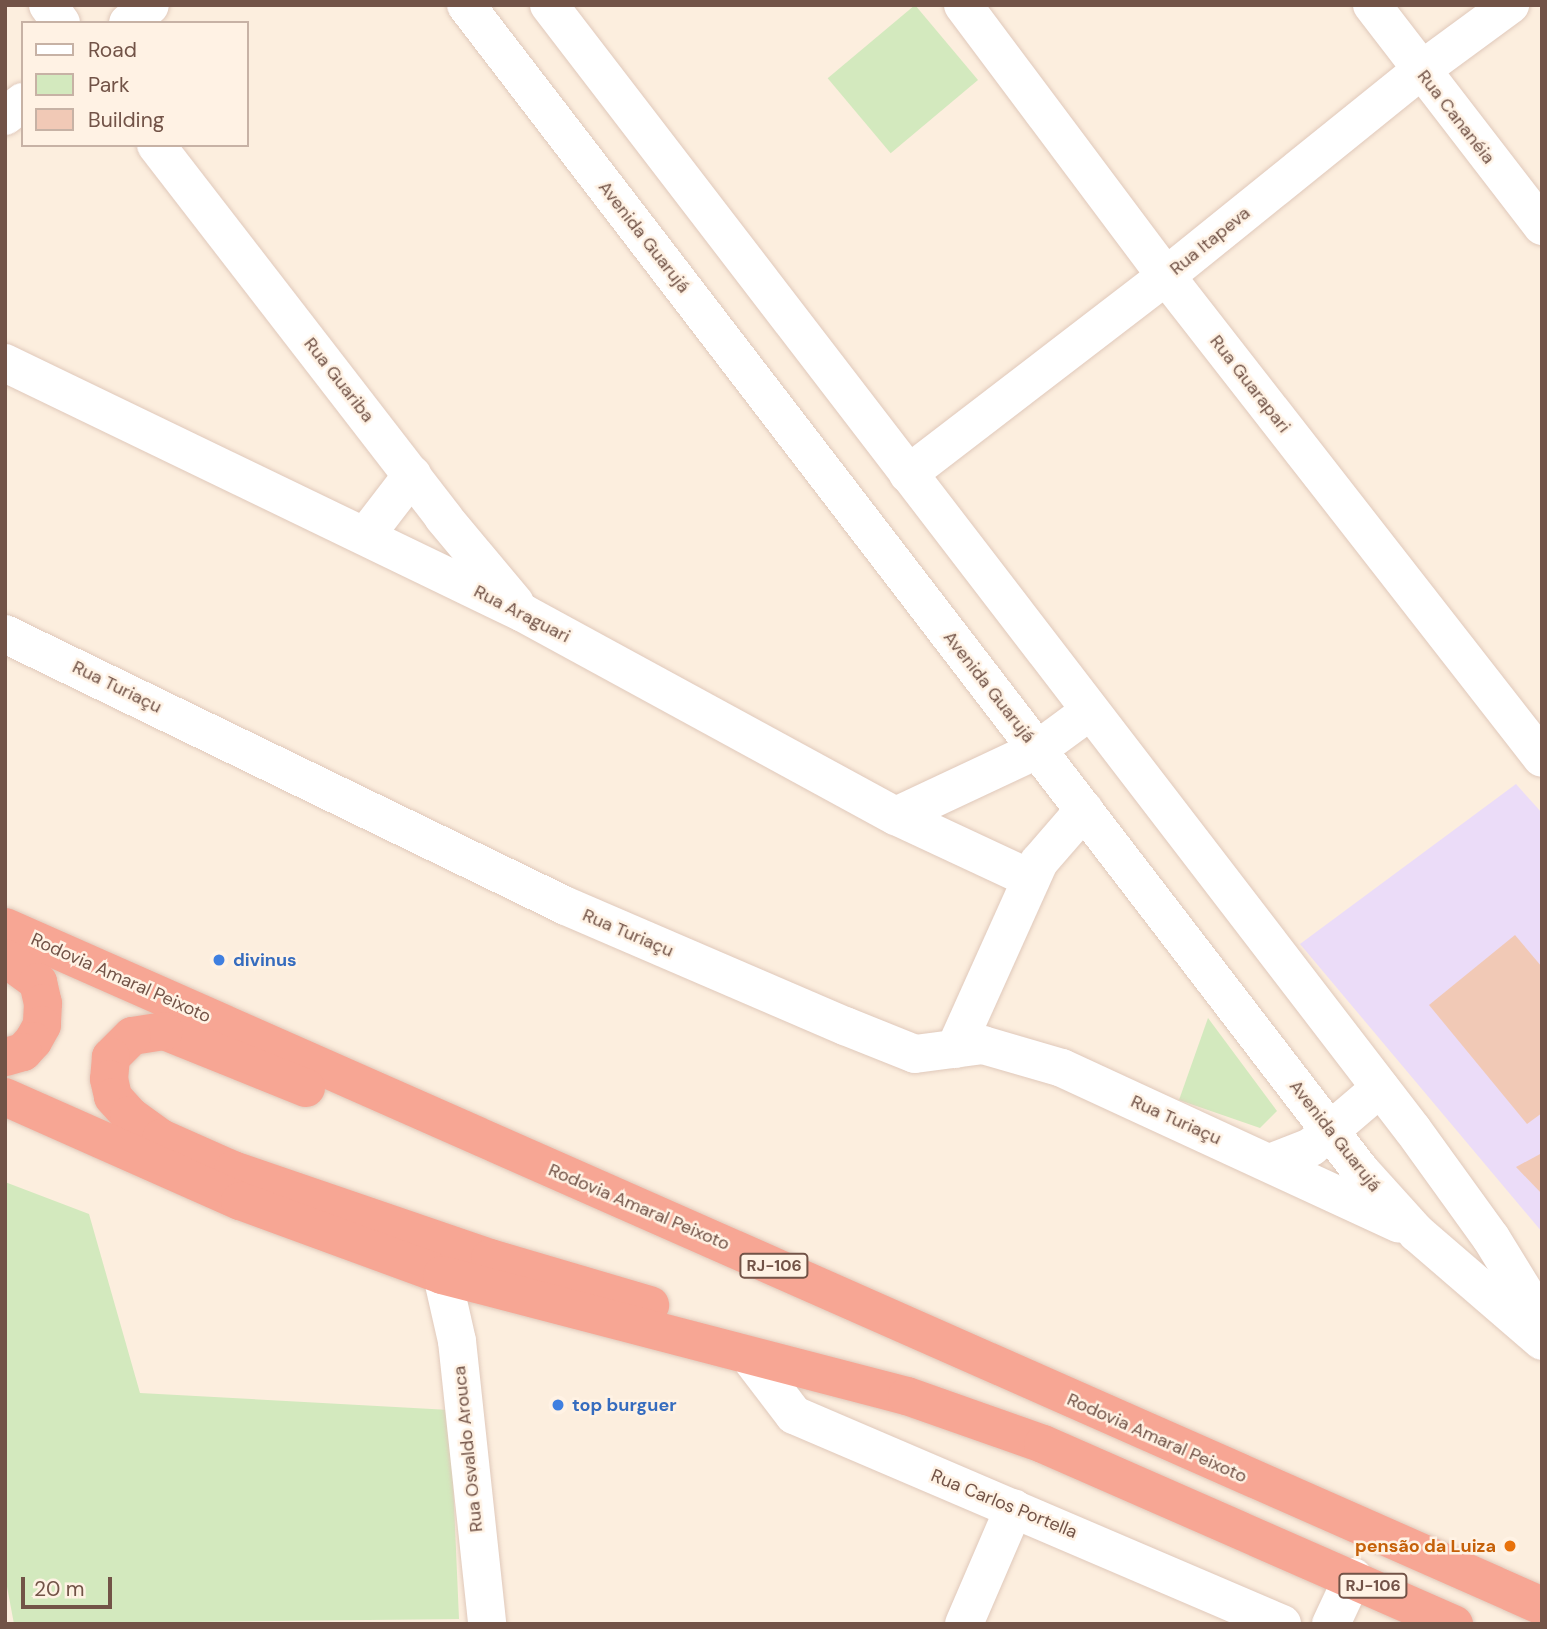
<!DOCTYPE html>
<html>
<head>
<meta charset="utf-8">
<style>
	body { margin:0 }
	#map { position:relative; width:1547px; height:1629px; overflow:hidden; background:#fceede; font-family:"DM Sans",sans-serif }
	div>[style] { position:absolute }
	.education>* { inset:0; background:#ebdcf8 }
	.green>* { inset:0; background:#d3e9be; transform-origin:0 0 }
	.building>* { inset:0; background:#f1c9b6 }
	.roads { filter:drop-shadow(0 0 2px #e0c9bb) drop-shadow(0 0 2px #e0c9bb) }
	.minor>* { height:38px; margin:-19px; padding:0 19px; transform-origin:19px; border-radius:19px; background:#fff }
	.highway>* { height:38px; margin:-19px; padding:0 19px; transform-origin:19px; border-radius:19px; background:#f7a694 }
	.dots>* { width:19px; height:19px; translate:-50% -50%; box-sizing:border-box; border:4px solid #fff2e4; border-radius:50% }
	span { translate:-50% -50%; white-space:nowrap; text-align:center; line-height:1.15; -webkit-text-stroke:5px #fff2e4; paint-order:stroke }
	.shield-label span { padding:2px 5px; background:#fff2e4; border:2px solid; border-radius:5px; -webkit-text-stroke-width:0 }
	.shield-label { font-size:16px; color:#725347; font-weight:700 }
	.street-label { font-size:18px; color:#725347 }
	.shop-label { font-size:18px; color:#366cbe; font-weight:700 }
	.left { translate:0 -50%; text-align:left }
	.food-label { font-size:18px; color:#c56008; font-weight:700 }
	.right { translate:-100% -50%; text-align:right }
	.frame { position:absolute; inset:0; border:7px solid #725347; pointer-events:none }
	.legend { position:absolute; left:21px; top:21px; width:228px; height:126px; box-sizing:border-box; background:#fff2e4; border:2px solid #c7b2a5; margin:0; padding:9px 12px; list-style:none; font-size:21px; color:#725347 }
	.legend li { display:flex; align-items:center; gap:14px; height:35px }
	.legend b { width:35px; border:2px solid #c7b2a5 }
	.scale { position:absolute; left:21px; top:1577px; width:91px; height:32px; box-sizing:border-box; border:4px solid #725347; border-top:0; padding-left:9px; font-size:21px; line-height:24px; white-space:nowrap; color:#725347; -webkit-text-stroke:5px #fff2e4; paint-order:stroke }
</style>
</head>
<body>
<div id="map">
	<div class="education">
		<div style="clip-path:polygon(1516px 784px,1542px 813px,1542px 1232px,1300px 944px)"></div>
	</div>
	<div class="green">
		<div style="left:915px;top:5px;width:98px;height:114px;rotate:50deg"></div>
		<div style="clip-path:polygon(1208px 1018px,1277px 1111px,1260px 1128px,1179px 1100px)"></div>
		<div style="clip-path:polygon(5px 1182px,89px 1214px,140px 1393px,450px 1410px,459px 1619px,14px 1624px,5px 1576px)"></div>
	</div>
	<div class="building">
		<div style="clip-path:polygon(1515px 935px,1542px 967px,1542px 1113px,1527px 1124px,1429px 1005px)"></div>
		<div style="clip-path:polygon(1542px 1153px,1542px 1194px,1516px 1167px)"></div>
	</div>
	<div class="roads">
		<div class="minor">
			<div style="left:48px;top:5px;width:22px;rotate:54deg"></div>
			<div style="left:466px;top:5px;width:1468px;rotate:52.5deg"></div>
			<div style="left:1360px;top:1170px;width:85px;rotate:47.9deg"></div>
			<div style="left:1417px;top:1233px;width:165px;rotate:40.8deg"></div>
			<div style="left:549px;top:5px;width:1418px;rotate:52.48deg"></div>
			<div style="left:1413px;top:1130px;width:133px;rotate:54.2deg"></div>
			<div style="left:1491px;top:1238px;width:97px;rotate:58.4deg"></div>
			<div style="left:963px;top:5px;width:339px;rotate:53.2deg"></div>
			<div style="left:1166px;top:276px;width:611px;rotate:52.04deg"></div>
			<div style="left:1372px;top:5px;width:279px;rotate:52.4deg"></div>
			<div style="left:128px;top:23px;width:28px;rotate:-39deg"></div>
			<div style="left:5px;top:116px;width:23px;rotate:-38deg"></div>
			<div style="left:156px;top:145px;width:470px;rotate:52.3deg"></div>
			<div style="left:443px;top:517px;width:112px;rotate:50.1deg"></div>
			<div style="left:5px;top:363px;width:575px;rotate:25.76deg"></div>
			<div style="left:523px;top:613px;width:425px;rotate:28.6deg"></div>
			<div style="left:896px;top:816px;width:149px;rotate:25deg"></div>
			<div style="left:908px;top:474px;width:325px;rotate:-37.5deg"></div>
			<div style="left:1166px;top:276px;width:326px;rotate:-38.9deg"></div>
			<div style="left:1420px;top:71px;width:112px;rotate:-36.3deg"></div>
			<div style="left:366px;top:535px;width:76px;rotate:-52.5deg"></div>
			<div style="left:5px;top:634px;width:623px;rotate:25.87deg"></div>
			<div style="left:566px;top:906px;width:304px;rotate:23.3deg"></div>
			<div style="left:845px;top:1026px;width:75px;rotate:21.8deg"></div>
			<div style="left:915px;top:1054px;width:69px;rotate:-7.5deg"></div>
			<div style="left:983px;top:1045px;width:82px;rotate:16.2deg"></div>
			<div style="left:1062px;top:1068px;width:371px;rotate:24.8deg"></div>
			<div style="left:896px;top:816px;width:156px;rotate:-25.1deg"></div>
			<div style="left:1037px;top:750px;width:66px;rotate:-36.3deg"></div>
			<div style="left:955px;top:1049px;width:205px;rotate:-65.8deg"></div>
			<div style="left:1039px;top:862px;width:69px;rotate:-49.1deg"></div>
			<div style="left:1270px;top:1163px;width:44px;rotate:-21.3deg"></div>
			<div style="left:1311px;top:1147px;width:91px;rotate:-40.5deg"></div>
			<div style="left:442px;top:1275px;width:68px;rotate:77.2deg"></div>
			<div style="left:457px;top:1341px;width:285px;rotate:83.9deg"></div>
			<div style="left:749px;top:1356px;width:74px;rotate:52.7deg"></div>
			<div style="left:794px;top:1415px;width:531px;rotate:23.18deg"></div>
			<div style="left:964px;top:1624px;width:126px;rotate:-66.7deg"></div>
			<div style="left:1331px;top:1624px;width:52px;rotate:-64.9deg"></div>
		</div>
		<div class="highway">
			<div style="left:5px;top:927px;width:1680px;rotate:23.83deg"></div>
			<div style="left:5px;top:958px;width:41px;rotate:36deg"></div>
			<div style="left:38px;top:982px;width:22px;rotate:77deg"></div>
			<div style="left:43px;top:1003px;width:22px;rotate:93deg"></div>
			<div style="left:42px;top:1025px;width:18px;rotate:119deg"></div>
			<div style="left:33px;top:1041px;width:15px;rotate:132deg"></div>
			<div style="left:23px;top:1052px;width:19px;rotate:164deg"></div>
			<div style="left:306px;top:1088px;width:153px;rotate:-158.1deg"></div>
			<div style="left:164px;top:1031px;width:32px;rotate:171deg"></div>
			<div style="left:132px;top:1036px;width:30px;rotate:135deg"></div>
			<div style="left:111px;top:1057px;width:22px;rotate:95deg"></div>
			<div style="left:109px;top:1079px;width:18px;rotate:77deg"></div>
			<div style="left:113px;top:1097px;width:24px;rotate:48deg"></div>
			<div style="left:129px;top:1115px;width:39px;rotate:36deg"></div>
			<div style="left:161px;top:1138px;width:79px;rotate:24deg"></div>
			<div style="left:233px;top:1170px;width:272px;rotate:18.9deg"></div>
			<div style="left:490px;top:1258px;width:167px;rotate:16.4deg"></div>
			<div style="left:5px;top:1097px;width:257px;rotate:23.9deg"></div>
			<div style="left:240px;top:1201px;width:215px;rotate:20.1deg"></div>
			<div style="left:442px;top:1275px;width:480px;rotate:14.6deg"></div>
			<div style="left:907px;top:1396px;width:144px;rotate:19.4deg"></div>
			<div style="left:1043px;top:1444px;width:449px;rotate:23.7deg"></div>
		</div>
	</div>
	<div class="dots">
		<div style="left:219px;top:960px;background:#3f7fe0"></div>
		<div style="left:558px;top:1405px;background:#3f7fe0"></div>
		<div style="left:1510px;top:1546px;background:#e8710a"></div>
	</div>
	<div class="shield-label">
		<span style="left:774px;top:1266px">RJ-106</span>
		<span style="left:1373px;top:1586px">RJ-106</span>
	</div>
	<div class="street-label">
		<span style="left:1456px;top:117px;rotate:52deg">Rua Cananéia</span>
		<span style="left:644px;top:237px;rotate:52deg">Avenida Guarujá</span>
		<span style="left:1210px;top:241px;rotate:-39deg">Rua Itapeva</span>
		<span style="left:339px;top:380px;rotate:52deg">Rua Guariba</span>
		<span style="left:1250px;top:384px;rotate:52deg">Rua Guarapari</span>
		<span style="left:522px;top:614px;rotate:27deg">Rua Araguari</span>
		<span style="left:117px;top:687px;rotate:26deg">Rua Turiaçu</span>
		<span style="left:989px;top:687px;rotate:52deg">Avenida Guarujá</span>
		<span style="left:628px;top:933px;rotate:23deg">Rua Turiaçu</span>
		<span style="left:121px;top:978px;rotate:24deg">Rodovia Amaral Peixoto</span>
		<span style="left:1176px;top:1120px;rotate:24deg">Rua Turiaçu</span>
		<span style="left:1335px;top:1136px;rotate:52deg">Avenida Guarujá</span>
		<span style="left:639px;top:1207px;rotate:23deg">Rodovia Amaral Peixoto</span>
		<span style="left:1157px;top:1438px;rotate:24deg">Rodovia Amaral Peixoto</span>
		<span style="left:468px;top:1449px;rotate:-96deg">Rua Osvaldo Arouca</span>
		<span style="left:1004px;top:1504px;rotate:22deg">Rua Carlos Portella</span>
	</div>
	<div class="shop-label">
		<span class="left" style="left:233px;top:960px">divinus</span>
		<span class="left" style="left:572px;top:1405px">top burguer</span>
	</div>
	<div class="food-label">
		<span class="right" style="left:1496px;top:1546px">pensão da Luiza</span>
	</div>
	<div class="frame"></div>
	<ul class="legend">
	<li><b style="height:9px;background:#fff"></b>Road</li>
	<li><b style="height:19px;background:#d3e9be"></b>Park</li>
	<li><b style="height:19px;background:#f1c9b6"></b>Building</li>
	</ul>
	<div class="scale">20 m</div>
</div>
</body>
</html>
